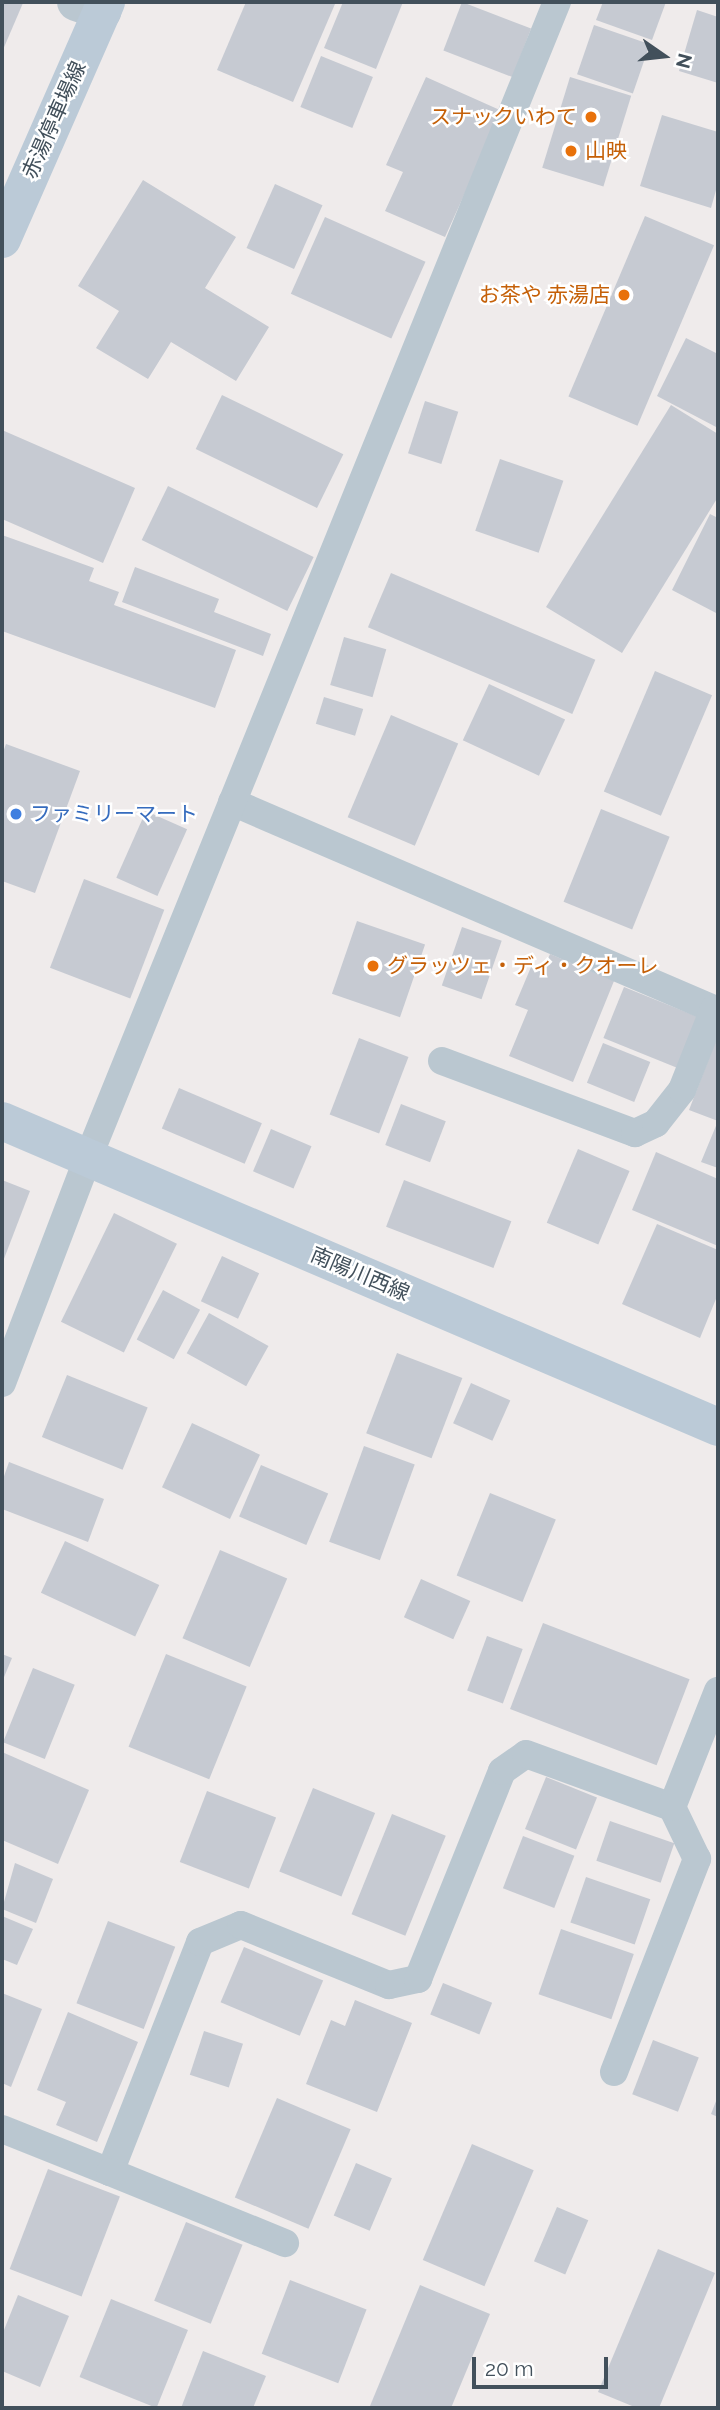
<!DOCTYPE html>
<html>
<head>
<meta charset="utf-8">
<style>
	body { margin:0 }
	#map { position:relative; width:720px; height:2410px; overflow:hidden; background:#efebeb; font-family:Raleway,"Noto Sans JP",sans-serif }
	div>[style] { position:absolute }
	.building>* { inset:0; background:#c6cad2; transform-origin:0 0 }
	.lane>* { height:28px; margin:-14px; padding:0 14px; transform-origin:14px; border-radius:14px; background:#bac7d0 }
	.street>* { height:38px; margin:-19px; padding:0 19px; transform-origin:19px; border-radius:19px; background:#bac7d0 }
	.secondary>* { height:38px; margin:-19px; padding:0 19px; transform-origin:19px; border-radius:19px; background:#bbcad7 }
	.dots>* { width:19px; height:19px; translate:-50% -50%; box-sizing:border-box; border:4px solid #fff; border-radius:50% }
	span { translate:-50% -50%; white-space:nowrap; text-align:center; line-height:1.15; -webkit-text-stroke:5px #fff; paint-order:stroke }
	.food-label { font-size:21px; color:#c56008 }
	.right { translate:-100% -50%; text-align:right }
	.left { translate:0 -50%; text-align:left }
	.street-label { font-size:21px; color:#42505b }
	.shop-label { font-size:21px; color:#366cbe }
	.frame { position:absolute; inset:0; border:4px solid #42505b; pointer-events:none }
	.north { position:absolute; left:629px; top:21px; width:70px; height:70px; -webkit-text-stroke:5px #fff; paint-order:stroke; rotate:104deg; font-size:19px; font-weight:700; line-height:28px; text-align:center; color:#42505b }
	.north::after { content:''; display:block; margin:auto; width:24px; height:32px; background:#42505b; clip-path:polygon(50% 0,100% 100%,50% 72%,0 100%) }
	.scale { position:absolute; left:472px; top:2357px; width:136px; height:32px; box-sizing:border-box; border:4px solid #42505b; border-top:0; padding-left:9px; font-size:21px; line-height:24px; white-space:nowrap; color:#42505b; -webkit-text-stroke:5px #fff; paint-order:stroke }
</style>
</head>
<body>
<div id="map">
	<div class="building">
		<div style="clip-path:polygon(2px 2px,23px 3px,2px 52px)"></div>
		<div style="clip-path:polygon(246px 2px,335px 4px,293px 102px,217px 70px)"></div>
		<div style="clip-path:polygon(343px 2px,403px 2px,376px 69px,324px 48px)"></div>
		<div style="left:462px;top:2px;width:74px;height:52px;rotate:21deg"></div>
		<div style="clip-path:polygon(603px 2px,666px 2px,652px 40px,596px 20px)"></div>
		<div style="clip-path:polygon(697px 10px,718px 17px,718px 83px,679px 71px)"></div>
		<div style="left:594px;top:25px;width:59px;height:52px;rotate:19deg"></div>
		<div style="left:321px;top:56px;width:56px;height:55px;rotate:22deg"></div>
		<div style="clip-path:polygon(426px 77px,502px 111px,445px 237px,385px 211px,403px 172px,386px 165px)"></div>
		<div style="left:570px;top:77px;width:64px;height:95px;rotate:17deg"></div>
		<div style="clip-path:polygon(662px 115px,718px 132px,718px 183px,711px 208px,640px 186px)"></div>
		<div style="clip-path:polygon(143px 180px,236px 237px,205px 288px,269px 327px,236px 381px,171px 342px,148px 379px,96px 348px,119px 311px,78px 286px)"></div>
		<div style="left:275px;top:184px;width:52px;height:70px;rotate:24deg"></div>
		<div style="left:645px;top:216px;width:75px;height:196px;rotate:23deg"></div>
		<div style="left:325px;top:217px;width:110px;height:84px;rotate:24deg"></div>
		<div style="clip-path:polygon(686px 338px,718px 354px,718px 428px,657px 396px)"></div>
		<div style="left:222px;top:395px;width:135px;height:60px;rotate:26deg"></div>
		<div style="left:425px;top:401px;width:35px;height:55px;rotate:18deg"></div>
		<div style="clip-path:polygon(671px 405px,718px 434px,718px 497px,622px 653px,546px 607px)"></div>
		<div style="clip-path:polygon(2px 430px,135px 488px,103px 563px,2px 519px)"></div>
		<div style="left:500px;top:459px;width:67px;height:76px;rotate:19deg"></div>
		<div style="left:168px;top:486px;width:162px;height:60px;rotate:26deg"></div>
		<div style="clip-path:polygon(710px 514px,718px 518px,718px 614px,672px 590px)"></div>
		<div style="clip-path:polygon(2px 535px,94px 568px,89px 581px,119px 592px,114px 605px,236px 650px,215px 708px,2px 631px)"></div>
		<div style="clip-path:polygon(135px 567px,219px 599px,214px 612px,271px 634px,263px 656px,122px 602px)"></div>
		<div style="left:391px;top:573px;width:222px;height:59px;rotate:23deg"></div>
		<div style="left:344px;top:637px;width:44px;height:50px;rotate:16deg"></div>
		<div style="left:655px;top:671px;width:62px;height:131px;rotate:23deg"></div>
		<div style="left:489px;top:684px;width:84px;height:62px;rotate:25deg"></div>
		<div style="left:324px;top:697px;width:41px;height:28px;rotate:17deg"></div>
		<div style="left:391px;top:715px;width:73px;height:111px;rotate:23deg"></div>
		<div style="clip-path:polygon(6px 744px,80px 771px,35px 893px,2px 881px,2px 755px)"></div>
		<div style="left:601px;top:809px;width:74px;height:100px;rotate:22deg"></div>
		<div style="left:146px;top:811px;width:45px;height:73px;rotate:24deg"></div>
		<div style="left:84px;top:879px;width:86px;height:95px;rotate:21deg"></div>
		<div style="left:357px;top:921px;width:72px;height:77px;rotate:19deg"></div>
		<div style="left:462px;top:927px;width:42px;height:62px;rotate:19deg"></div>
		<div style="clip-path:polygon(550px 954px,614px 981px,573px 1082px,509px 1056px,528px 1010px,515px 1005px,531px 967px,543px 971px)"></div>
		<div style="left:624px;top:987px;width:80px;height:55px;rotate:22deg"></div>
		<div style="clip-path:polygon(718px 1035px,718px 1168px,701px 1162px,718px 1121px,689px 1110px)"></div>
		<div style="left:359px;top:1038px;width:53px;height:82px;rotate:21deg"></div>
		<div style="left:603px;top:1043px;width:51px;height:43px;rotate:22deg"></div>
		<div style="left:179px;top:1088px;width:90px;height:44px;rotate:23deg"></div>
		<div style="left:401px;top:1104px;width:48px;height:44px;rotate:21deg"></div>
		<div style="left:271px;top:1129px;width:44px;height:46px;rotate:23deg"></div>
		<div style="left:578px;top:1149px;width:56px;height:80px;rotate:23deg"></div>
		<div style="clip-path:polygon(656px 1152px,718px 1179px,718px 1246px,632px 1210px)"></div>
		<div style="clip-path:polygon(2px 1180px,30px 1191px,2px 1264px)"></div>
		<div style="left:404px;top:1180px;width:115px;height:50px;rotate:21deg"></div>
		<div style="left:114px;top:1213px;width:70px;height:121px;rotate:26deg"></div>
		<div style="clip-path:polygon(657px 1224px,718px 1250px,718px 1294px,700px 1338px,622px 1304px)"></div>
		<div style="left:222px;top:1256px;width:41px;height:50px;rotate:25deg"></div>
		<div style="left:163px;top:1290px;width:42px;height:56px;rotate:28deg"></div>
		<div style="left:209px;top:1313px;width:68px;height:46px;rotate:29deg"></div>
		<div style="left:397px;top:1353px;width:70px;height:86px;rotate:21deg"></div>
		<div style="left:67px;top:1375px;width:87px;height:67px;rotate:22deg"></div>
		<div style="left:471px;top:1383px;width:43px;height:44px;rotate:24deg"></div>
		<div style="left:192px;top:1423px;width:75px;height:71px;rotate:25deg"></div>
		<div style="left:364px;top:1446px;width:54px;height:102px;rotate:20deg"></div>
		<div style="clip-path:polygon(9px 1462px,104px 1499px,88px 1542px,2px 1509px,2px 1482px)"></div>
		<div style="left:261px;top:1465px;width:73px;height:56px;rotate:23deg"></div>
		<div style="left:490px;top:1493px;width:71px;height:89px;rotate:22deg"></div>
		<div style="left:65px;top:1541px;width:104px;height:57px;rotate:25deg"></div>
		<div style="left:220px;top:1550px;width:73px;height:96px;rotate:23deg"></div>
		<div style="left:421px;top:1579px;width:54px;height:42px;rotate:24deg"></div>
		<div style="left:543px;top:1623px;width:157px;height:92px;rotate:21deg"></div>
		<div style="left:487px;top:1636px;width:38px;height:58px;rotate:20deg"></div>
		<div style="clip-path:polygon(2px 1654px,12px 1658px,2px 1682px)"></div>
		<div style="left:166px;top:1654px;width:87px;height:100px;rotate:22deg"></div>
		<div style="left:33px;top:1668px;width:45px;height:80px;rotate:22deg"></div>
		<div style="clip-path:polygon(2px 1752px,89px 1790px,58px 1864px,2px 1840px)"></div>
		<div style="left:546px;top:1777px;width:55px;height:56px;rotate:22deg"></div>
		<div style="left:313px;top:1788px;width:67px;height:90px;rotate:22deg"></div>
		<div style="left:207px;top:1791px;width:74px;height:76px;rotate:21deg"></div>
		<div style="left:392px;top:1814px;width:58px;height:108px;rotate:22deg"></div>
		<div style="left:610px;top:1821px;width:68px;height:42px;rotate:19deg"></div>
		<div style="left:523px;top:1836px;width:55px;height:56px;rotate:21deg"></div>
		<div style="clip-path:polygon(15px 1863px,53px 1879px,36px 1923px,2px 1909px)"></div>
		<div style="left:586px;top:1877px;width:68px;height:48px;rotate:19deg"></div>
		<div style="clip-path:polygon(2px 1916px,33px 1929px,17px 1965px,2px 1959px)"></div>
		<div style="left:108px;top:1921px;width:72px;height:88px;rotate:21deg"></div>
		<div style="left:561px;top:1929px;width:77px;height:69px;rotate:19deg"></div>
		<div style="left:244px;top:1947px;width:86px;height:60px;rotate:23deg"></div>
		<div style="left:443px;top:1983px;width:53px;height:34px;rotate:22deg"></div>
		<div style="clip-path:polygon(2px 1993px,42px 2009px,11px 2087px,2px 2083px)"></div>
		<div style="clip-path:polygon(355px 2000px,412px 2023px,377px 2112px,306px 2084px,331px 2020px,345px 2026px)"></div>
		<div style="clip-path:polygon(68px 2012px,138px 2042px,97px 2142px,56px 2125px,66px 2102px,37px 2090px)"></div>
		<div style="left:204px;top:2031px;width:41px;height:46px;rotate:18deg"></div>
		<div style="left:653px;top:2040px;width:49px;height:58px;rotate:21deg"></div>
		<div style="clip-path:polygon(718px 2096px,718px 2117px,711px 2114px)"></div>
		<div style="left:277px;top:2098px;width:80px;height:108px;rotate:23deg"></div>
		<div style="left:472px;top:2144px;width:67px;height:126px;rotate:23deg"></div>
		<div style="left:356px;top:2163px;width:39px;height:57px;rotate:23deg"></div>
		<div style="left:48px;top:2169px;width:77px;height:107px;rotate:21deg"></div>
		<div style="left:557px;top:2207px;width:34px;height:59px;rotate:23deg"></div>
		<div style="left:186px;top:2222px;width:61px;height:85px;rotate:22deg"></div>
		<div style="clip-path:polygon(658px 2249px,715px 2273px,659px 2408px,637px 2408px,598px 2392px)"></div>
		<div style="left:290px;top:2280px;width:82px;height:79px;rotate:21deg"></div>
		<div style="clip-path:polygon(420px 2285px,490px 2314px,451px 2408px,377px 2408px,370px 2406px)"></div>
		<div style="clip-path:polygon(18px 2295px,69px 2316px,40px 2387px,2px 2371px,2px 2335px)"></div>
		<div style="left:111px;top:2299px;width:83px;height:84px;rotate:22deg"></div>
		<div style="clip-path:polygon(203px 2351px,266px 2376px,253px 2408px,181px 2408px)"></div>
	</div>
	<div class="lane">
		<div style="left:232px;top:802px;width:529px;rotate:23.27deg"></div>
		<div style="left:442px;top:1061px;width:206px;rotate:20.5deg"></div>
		<div style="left:635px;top:1133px;width:23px;rotate:-25deg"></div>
		<div style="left:656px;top:1123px;width:42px;rotate:-51.8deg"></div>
		<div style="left:682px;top:1090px;width:87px;rotate:-68.4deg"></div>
		<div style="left:2px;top:1383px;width:241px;rotate:-69.1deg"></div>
		<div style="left:88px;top:1158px;width:1248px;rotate:-67.92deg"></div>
		<div style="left:614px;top:2072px;width:229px;rotate:-68.7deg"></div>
		<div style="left:697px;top:1859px;width:58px;rotate:-115.7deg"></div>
		<div style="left:2px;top:2129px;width:116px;rotate:21.7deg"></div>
		<div style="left:110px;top:2172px;width:247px;rotate:-68.6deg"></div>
		<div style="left:200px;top:1942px;width:44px;rotate:-22.5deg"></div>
		<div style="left:241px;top:1925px;width:160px;rotate:22.1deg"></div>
		<div style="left:389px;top:1985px;width:30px;rotate:-12deg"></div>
		<div style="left:418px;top:1979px;width:224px;rotate:-68deg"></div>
		<div style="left:502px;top:1771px;width:29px;rotate:-35deg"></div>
		<div style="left:526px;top:1754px;width:155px;rotate:20deg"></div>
		<div style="left:672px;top:1807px;width:125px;rotate:-68.4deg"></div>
		<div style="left:110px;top:2172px;width:189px;rotate:22.1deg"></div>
	</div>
	<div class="street">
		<div style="left:76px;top:2px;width:28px;rotate:19deg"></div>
	</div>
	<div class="secondary">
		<div style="left:2px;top:239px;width:259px;rotate:-66.3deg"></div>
		<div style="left:2px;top:1121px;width:779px;rotate:23.14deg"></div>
	</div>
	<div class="dots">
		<div style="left:591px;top:117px;background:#e8710a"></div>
		<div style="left:571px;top:151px;background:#e8710a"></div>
		<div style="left:624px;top:295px;background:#e8710a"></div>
		<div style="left:16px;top:814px;background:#3f7fe0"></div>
		<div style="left:373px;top:966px;background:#e8710a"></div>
	</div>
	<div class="food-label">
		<span class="right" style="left:577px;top:117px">スナックいわて</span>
		<span class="left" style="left:585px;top:151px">山映</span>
		<span class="right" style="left:610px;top:295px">お茶や 赤湯店</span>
		<span class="left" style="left:387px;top:966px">グラッツェ・ディ・クオーレ</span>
	</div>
	<div class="street-label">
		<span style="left:54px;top:120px;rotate:-66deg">赤湯停車場線</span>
		<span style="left:360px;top:1274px;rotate:23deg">南陽川西線</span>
	</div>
	<div class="shop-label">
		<span class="left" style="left:30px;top:814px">ファミリーマート</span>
	</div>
	<div class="frame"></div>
	<div class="north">N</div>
	<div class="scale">20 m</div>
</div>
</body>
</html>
